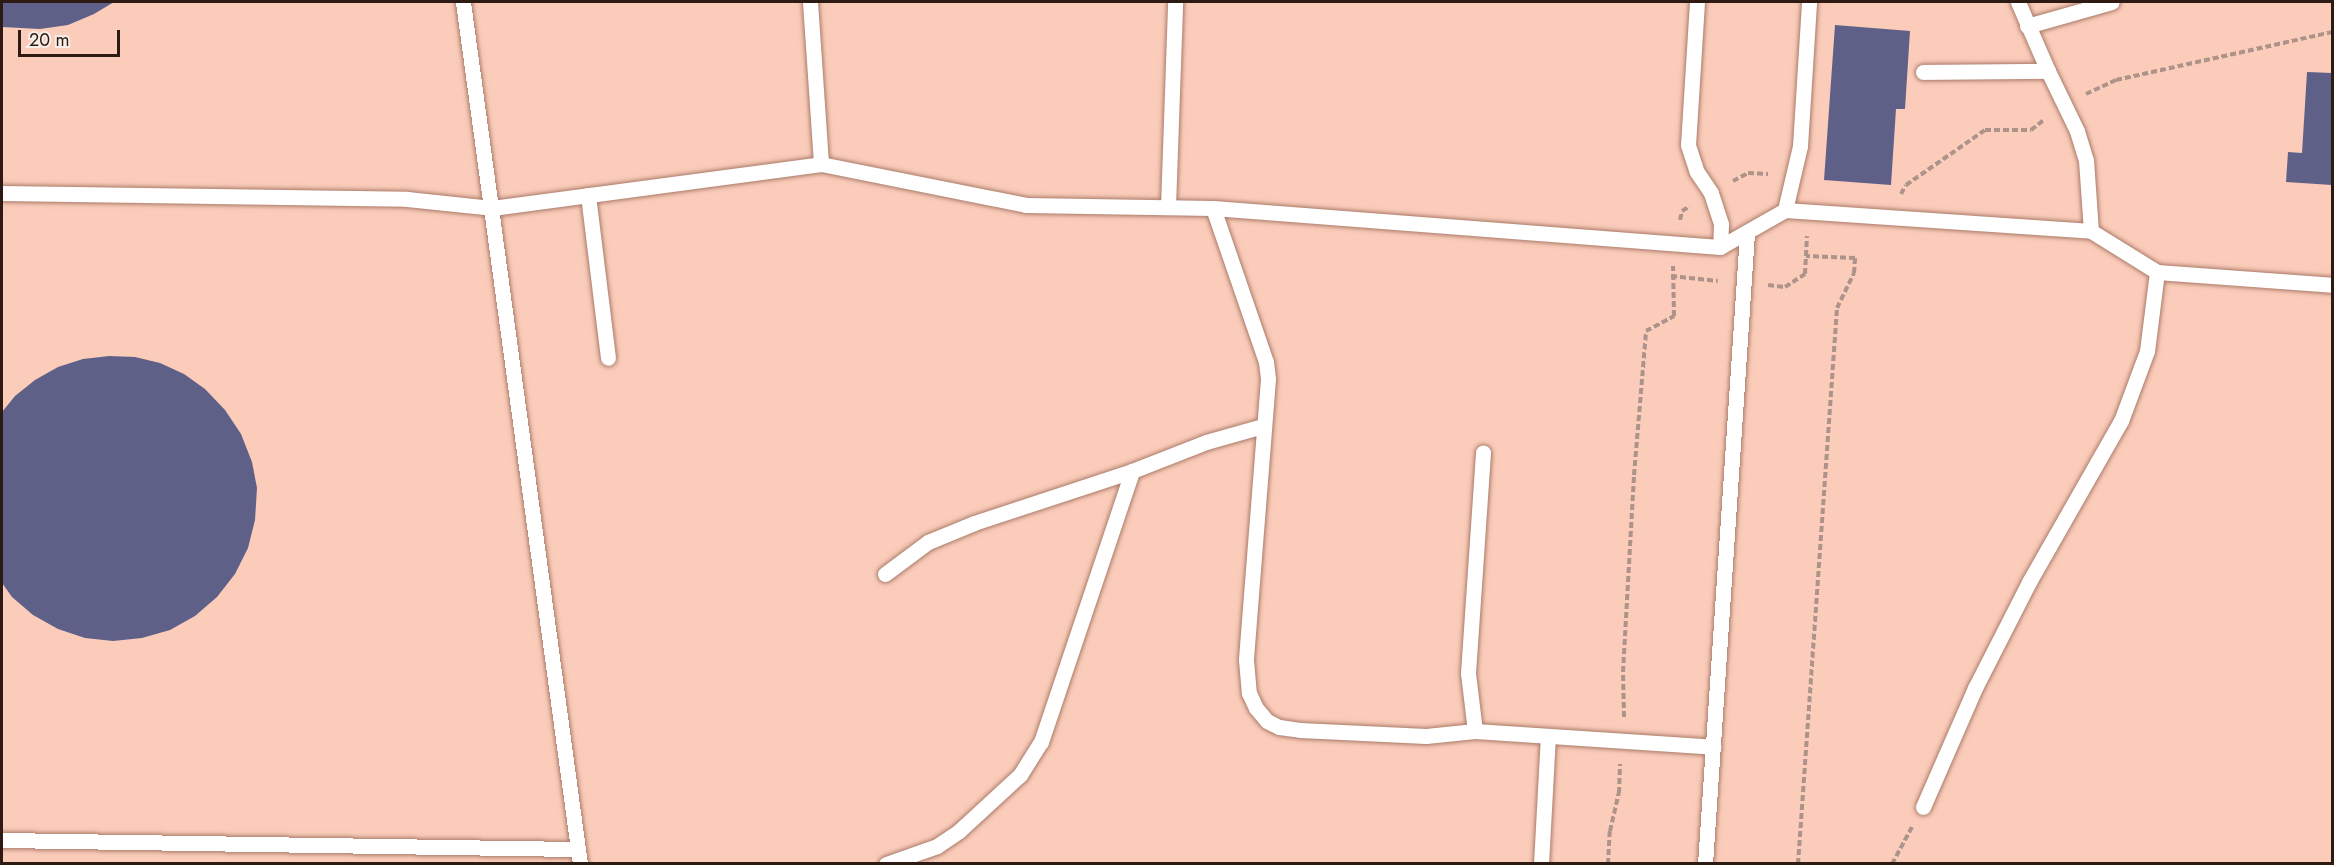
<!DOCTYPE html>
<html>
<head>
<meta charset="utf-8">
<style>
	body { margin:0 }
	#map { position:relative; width:2334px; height:865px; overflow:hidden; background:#fadbcf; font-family:Jost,sans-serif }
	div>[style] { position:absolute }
	.built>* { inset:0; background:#fbccba; transform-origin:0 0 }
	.building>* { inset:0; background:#5e6088 }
	.path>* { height:4px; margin-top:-2px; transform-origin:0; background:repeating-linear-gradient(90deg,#ad9389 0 6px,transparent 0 9px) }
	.roads { filter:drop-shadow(0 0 2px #aa7b69) drop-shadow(0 0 2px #aa7b69) }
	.service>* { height:15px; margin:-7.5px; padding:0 7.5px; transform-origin:7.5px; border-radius:7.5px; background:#fff }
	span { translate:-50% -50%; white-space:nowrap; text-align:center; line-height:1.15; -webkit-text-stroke:6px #f8eee9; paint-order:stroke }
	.frame { position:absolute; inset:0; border:3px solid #2c1a13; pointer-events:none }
	.scale { position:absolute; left:18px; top:30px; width:102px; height:27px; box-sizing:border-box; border:3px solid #2c1a13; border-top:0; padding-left:8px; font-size:18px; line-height:21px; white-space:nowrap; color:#2c1a13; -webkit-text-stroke:4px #f8eee9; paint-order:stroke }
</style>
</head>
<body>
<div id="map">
	<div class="built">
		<div style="left:2px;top:2px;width:2330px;height:861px"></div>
	</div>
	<div class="building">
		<div style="clip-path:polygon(2px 2px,114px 2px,94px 14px,68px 25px,40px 29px,2px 27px)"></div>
		<div style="clip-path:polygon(1835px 25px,1910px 31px,1905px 109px,1896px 109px,1891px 185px,1824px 180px)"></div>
		<div style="clip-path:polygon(2307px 72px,2332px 73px,2332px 185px,2286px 182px,2288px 152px,2302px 153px)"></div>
		<div style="clip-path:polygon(109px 356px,135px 357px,160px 363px,184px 374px,205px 389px,225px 410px,241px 434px,252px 462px,257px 488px,255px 520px,248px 548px,235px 574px,217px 597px,195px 616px,170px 630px,142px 638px,113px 641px,85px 638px,58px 629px,33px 615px,12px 597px,2px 583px,2px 412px,15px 396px,35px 380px,58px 367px,83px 359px)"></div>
	</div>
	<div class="path">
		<div style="left:2086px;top:94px;width:33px;rotate:-25deg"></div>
		<div style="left:2116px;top:80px;width:221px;rotate:-12.5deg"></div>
		<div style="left:1733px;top:181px;width:17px;rotate:-28deg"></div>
		<div style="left:1748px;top:173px;width:20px;rotate:3deg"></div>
		<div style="left:1901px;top:194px;width:10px;rotate:-61deg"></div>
		<div style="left:1906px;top:185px;width:96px;rotate:-34.8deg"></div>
		<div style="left:1985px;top:130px;width:46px"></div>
		<div style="left:2031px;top:130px;width:16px;rotate:-38deg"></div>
		<div style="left:1680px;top:220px;width:9px;rotate:-77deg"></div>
		<div style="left:1682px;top:211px;width:9px;rotate:-32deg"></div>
		<div style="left:1671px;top:276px;width:47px;rotate:6.1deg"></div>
		<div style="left:1768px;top:285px;width:17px;rotate:7deg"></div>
		<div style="left:1785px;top:287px;width:24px;rotate:-33deg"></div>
		<div style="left:1805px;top:274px;width:38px;rotate:-87deg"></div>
		<div style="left:1624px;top:717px;width:45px;rotate:-91.3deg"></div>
		<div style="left:1623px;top:672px;width:197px;rotate:-86.8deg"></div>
		<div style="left:1634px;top:475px;width:144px;rotate:-85.2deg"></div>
		<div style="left:1646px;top:331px;width:32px;rotate:-28deg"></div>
		<div style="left:1674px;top:316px;width:50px;rotate:-91.1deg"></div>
		<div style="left:1608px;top:864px;width:33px;rotate:-87deg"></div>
		<div style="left:1610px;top:831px;width:39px;rotate:-77deg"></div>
		<div style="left:1619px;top:793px;width:29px;rotate:-88deg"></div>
		<div style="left:1798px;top:864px;width:557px;rotate:-85.99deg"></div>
		<div style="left:1837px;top:308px;width:39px;rotate:-64deg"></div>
		<div style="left:1854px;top:273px;width:15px;rotate:-86deg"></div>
		<div style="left:1855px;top:258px;width:49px;rotate:-177.7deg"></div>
		<div style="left:1892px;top:864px;width:42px;rotate:-61.6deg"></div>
	</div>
	<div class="roads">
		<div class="service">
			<div style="left:463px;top:2px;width:870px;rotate:82.27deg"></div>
			<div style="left:810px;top:2px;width:162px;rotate:86.1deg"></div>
			<div style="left:1697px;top:2px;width:143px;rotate:93.6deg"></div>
			<div style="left:1688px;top:145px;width:28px;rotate:72deg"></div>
			<div style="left:1697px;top:172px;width:25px;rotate:56deg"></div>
			<div style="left:1711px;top:193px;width:33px;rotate:72deg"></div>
			<div style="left:1721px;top:224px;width:23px;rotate:92deg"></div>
			<div style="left:2018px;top:2px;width:75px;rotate:66.5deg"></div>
			<div style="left:2048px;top:71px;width:67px;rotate:64.2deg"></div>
			<div style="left:2077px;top:131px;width:30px;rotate:73deg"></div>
			<div style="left:2086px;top:160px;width:71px;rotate:86deg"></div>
			<div style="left:2027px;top:26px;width:88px;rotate:-15.8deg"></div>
			<div style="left:1923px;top:72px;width:125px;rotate:-0.5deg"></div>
			<div style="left:2px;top:193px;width:405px;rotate:0.8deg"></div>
			<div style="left:407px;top:199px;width:85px;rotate:6deg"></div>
			<div style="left:492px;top:208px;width:332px;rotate:-7.6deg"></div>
			<div style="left:821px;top:164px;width:209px;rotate:11.3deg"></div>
			<div style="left:1026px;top:205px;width:187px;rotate:0.9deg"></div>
			<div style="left:1213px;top:208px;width:508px;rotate:4.4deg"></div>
			<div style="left:1720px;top:247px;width:75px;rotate:-29.6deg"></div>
			<div style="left:1785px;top:210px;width:307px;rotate:3.9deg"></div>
			<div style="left:2091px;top:231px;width:78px;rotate:31.8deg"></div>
			<div style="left:2157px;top:272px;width:175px;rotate:4.2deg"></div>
			<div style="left:588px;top:195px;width:164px;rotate:83deg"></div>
			<div style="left:1168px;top:207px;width:205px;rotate:-88deg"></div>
			<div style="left:1213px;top:208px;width:163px;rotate:71deg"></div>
			<div style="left:1266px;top:362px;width:17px;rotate:83deg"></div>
			<div style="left:1268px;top:379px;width:282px;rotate:94.5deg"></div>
			<div style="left:1246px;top:660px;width:33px;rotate:85deg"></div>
			<div style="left:1249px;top:693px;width:17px;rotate:65deg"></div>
			<div style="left:1256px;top:708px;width:17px;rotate:50deg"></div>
			<div style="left:1267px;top:721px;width:13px;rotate:27deg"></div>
			<div style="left:1279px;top:727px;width:21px;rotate:8deg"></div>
			<div style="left:1300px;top:730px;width:126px;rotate:2.7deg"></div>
			<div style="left:1426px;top:736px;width:49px;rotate:-5.8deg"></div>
			<div style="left:1475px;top:731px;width:239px;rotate:3.8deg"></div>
			<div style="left:1785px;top:210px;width:66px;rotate:-76.8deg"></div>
			<div style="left:1800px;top:146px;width:144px;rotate:-86.4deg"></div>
			<div style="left:885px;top:574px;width:54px;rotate:-36.7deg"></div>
			<div style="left:928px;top:542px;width:50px;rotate:-22.4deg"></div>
			<div style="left:974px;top:523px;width:166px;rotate:-18.2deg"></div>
			<div style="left:1132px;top:471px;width:79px;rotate:-21.4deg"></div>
			<div style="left:1206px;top:442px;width:59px;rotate:-15.7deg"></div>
			<div style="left:1475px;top:731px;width:58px;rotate:-96.9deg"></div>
			<div style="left:1468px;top:673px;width:221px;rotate:-86.1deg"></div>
			<div style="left:1923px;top:807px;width:130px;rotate:-66.4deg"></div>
			<div style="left:1975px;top:688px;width:119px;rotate:-63deg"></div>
			<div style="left:2029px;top:582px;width:185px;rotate:-60.3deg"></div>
			<div style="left:2121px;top:421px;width:75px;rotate:-69.6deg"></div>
			<div style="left:2147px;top:351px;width:80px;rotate:-82.8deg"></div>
			<div style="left:2px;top:840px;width:576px;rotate:0.9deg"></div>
			<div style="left:886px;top:864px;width:54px;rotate:-19.4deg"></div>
			<div style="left:937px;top:846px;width:27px;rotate:-34deg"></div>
			<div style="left:959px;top:831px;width:83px;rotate:-42.6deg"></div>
			<div style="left:1020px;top:775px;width:39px;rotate:-58deg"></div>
			<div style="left:1041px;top:742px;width:286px;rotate:-71.4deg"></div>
			<div style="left:1541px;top:864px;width:128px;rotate:-86.9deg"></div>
			<div style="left:1705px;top:864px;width:631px;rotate:-86.19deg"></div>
		</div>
	</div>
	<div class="frame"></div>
	<div class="scale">20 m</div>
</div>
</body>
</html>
